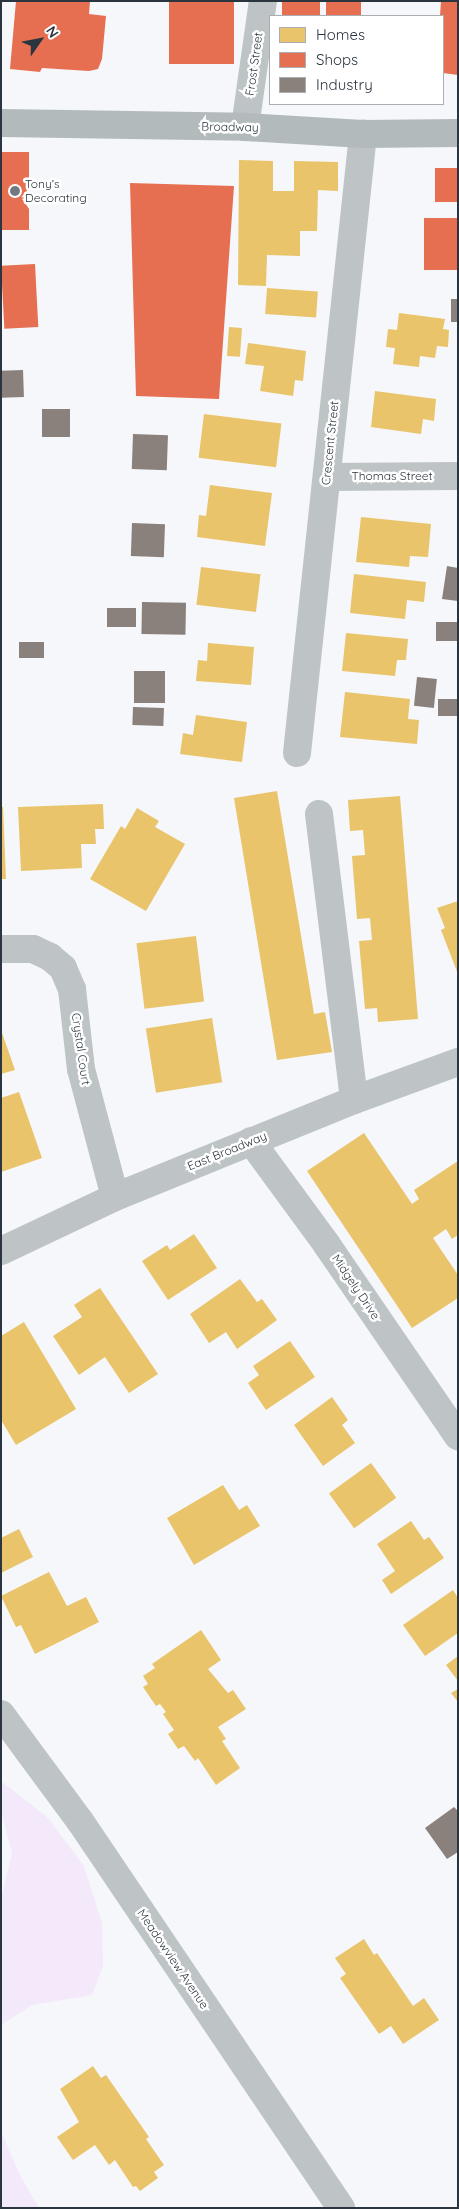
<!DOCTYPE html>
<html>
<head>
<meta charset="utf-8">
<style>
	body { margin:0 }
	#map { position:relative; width:459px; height:2209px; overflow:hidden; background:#f5f7fa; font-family:Quicksand,sans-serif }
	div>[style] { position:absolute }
	.green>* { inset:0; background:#f3e9fa }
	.homes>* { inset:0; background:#e9c46a; transform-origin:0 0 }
	.shops>* { inset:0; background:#e76f51; transform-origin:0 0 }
	.industry>* { inset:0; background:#8a817c; transform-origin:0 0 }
	.street>* { height:28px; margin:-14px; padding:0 14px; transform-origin:14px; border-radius:14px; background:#bec3c5 }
	.secondary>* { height:28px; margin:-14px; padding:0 14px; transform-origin:14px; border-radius:14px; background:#b3babc }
	.dots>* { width:14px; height:14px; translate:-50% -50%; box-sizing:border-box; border:2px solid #fff; border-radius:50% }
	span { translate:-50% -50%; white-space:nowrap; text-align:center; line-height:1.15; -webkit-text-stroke:5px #fff; paint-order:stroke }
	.street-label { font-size:12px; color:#2b3540 }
	.poi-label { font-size:12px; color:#2b3540 }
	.left { translate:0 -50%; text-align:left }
	.frame { position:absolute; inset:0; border:2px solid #2b3540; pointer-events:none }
	.legend { position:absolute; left:269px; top:15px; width:175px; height:90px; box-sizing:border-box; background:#fff; border:1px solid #aaaeb3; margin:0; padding:6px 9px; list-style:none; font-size:15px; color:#2b3540 }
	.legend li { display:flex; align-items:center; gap:10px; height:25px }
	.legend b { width:25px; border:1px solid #aaaeb3 }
	.north { position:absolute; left:15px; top:15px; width:50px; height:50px; -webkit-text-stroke:4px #fff; paint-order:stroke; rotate:57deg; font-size:14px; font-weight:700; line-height:20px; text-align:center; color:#2b3540 }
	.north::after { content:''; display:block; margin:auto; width:18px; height:22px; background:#2b3540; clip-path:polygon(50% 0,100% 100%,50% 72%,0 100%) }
</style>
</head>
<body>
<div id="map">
	<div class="green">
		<div style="clip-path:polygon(1px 1781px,47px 1817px,84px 1866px,102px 1923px,103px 1966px,92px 1995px,32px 2005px,1px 2025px,1px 1899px,12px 1853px,1px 1811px)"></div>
		<div style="clip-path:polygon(1px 2132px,21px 2177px,39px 2208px,1px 2208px)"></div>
	</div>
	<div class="homes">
		<div style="clip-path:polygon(239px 160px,273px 161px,273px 191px,294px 191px,294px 161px,338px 162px,338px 191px,318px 190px,317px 231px,300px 231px,300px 256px,267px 255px,266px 286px,238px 285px)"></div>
		<div style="left:267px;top:288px;width:51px;height:26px;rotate:4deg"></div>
		<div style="clip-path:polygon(399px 313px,445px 319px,443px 329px,449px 330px,448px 347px,437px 346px,435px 358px,420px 356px,419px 367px,393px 364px,395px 348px,386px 347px,388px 329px,397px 330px)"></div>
		<div style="left:229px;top:327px;width:13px;height:29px;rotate:4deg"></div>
		<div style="clip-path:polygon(248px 343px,306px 351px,303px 381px,295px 380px,293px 396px,260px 391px,264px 366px,245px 364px)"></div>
		<div style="clip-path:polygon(375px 391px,436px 399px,434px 421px,423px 419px,421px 434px,371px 427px)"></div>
		<div style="left:204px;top:414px;width:78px;height:44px;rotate:7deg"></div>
		<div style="clip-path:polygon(210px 485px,272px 493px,265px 546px,197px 537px,199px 515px,206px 516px)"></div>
		<div style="clip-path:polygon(361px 517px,431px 524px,428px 557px,410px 556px,409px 567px,356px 562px)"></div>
		<div style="left:201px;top:567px;width:60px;height:38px;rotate:7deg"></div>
		<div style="clip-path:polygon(354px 574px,426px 582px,424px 602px,407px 600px,405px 619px,350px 613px)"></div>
		<div style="clip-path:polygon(346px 633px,408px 639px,406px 660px,397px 660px,395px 676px,342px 671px)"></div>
		<div style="clip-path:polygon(208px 643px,254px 647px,251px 685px,196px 681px,198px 660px,207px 661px)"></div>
		<div style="clip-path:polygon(345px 692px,410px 699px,408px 719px,419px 720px,417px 744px,340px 737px)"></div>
		<div style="clip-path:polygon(196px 715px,247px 722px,242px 762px,180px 754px,183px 733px,193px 735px)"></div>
		<div style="clip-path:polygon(277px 791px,314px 1014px,325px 1012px,332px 1052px,277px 1060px,234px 798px)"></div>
		<div style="clip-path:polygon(400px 796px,418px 1019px,378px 1022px,377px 1008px,365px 1009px,359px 941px,372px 940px,370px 918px,357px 919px,352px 856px,365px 855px,363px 830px,350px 831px,348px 800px)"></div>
		<div style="clip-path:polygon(103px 804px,104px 829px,95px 829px,96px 844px,81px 844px,82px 868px,21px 871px,18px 807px)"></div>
		<div style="clip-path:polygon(1px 807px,3px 807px,6px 879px,1px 879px)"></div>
		<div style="clip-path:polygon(137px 808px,159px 821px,155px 827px,185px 844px,146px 911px,90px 879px,121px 826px,125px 829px)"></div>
		<div style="clip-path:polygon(458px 901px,458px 974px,441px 930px,445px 928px,437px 908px)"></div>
		<div style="left:196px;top:936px;width:66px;height:60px;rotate:83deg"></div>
		<div style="left:212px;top:1018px;width:65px;height:67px;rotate:81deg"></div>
		<div style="clip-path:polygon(1px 1030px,15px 1070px,1px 1074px)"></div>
		<div style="clip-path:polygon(19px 1092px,42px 1158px,1px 1172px,1px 1098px)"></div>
		<div style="clip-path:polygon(364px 1133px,412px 1204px,419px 1199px,414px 1190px,458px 1161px,458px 1235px,452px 1239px,446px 1229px,433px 1238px,458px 1275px,458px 1298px,412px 1328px,307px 1171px)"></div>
		<div style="clip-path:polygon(194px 1234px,217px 1268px,168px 1300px,142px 1261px,167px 1245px,170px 1250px)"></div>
		<div style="clip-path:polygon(240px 1279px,257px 1302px,262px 1299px,277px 1320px,237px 1349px,226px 1332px,209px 1343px,190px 1314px)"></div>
		<div style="clip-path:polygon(100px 1288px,158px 1374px,129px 1393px,105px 1357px,79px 1375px,53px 1336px,82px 1317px,74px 1305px)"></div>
		<div style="clip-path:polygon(24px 1322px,76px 1409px,16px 1445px,1px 1420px,1px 1336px)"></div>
		<div style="clip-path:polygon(290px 1341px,315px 1377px,266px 1410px,248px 1383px,259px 1375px,253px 1366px)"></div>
		<div style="clip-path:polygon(332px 1397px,348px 1420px,342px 1425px,355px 1443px,323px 1466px,294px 1425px)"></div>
		<div style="left:371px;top:1463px;width:43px;height:52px;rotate:54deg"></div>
		<div style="clip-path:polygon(223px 1485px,239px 1510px,247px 1505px,260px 1526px,194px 1565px,167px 1518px)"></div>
		<div style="clip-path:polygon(411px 1521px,424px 1540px,429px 1537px,444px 1558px,391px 1594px,382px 1580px,395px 1571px,377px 1544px)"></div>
		<div style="clip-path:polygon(19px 1529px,33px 1557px,1px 1573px,1px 1538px)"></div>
		<div style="clip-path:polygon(49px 1572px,67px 1606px,86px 1597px,99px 1622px,35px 1654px,21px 1625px,16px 1627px,1px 1596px)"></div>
		<div style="clip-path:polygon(453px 1590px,458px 1598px,458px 1633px,425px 1656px,403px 1625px)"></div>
		<div style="clip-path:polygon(201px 1630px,221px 1660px,208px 1669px,228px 1693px,233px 1690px,246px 1709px,218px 1727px,226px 1739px,222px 1741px,240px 1768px,216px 1785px,198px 1758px,195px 1761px,184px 1746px,178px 1749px,168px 1734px,174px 1730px,163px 1714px,166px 1712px,160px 1704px,156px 1706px,143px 1687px,148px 1684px,143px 1676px,155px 1668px,152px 1664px)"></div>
		<div style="clip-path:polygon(458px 1656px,458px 1681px,446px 1665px)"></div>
		<div style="clip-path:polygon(458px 1689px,458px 1702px,451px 1693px)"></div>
		<div style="clip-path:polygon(364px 1939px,374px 1955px,377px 1953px,413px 2006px,424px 1998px,439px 2020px,403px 2044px,391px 2026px,379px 2034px,340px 1978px,346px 1974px,335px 1958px)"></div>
		<div style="clip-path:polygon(93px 2066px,101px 2078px,106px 2075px,149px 2137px,146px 2139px,164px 2165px,154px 2172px,158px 2178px,140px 2191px,136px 2186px,133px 2187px,115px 2160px,109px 2165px,95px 2145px,73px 2160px,57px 2137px,79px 2122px,60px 2089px)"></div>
	</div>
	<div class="shops">
		<div style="clip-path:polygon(16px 1px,90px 1px,89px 14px,106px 16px,102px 59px,98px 69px,89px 71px,42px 68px,40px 72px,10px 69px)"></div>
		<div style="left:169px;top:1px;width:65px;height:63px"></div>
		<div style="left:282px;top:1px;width:38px;height:15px"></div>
		<div style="left:326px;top:1px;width:35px;height:15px"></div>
		<div style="clip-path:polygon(441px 1px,458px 1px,458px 75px,443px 73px,443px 16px,440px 16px)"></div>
		<div style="left:1px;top:152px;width:28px;height:78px"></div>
		<div style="left:435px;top:168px;width:23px;height:34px"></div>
		<div style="clip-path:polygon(130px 183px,234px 186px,219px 399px,136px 396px)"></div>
		<div style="left:424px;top:218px;width:34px;height:52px"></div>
		<div style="left:35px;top:264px;width:63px;height:34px;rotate:87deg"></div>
	</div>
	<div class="industry">
		<div style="left:451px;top:299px;width:7px;height:23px"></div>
		<div style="left:23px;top:370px;width:27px;height:22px;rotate:88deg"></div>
		<div style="left:42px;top:409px;width:28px;height:28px"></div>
		<div style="left:133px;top:434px;width:35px;height:35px;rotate:2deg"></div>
		<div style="left:132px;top:523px;width:33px;height:33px;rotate:2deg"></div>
		<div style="clip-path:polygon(447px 566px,458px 568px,458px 601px,442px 599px)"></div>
		<div style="left:142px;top:602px;width:44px;height:32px;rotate:1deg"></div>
		<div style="left:107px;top:608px;width:29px;height:19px"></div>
		<div style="left:436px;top:622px;width:22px;height:19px"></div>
		<div style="left:19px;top:642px;width:25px;height:16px"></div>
		<div style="left:134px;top:671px;width:31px;height:32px"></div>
		<div style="left:417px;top:677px;width:20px;height:29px;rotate:6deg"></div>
		<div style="left:458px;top:699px;width:17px;height:20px;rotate:90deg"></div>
		<div style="left:133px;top:707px;width:31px;height:18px;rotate:2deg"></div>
		<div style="clip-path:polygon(454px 1807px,458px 1811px,458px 1852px,447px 1859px,425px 1828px)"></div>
	</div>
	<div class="street">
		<div style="left:245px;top:127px;width:127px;rotate:-81.9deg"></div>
		<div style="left:327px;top:477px;width:131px;rotate:-0.4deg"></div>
		<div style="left:297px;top:753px;width:623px;rotate:-83.91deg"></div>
		<div style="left:319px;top:814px;width:288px;rotate:83deg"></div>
		<div style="left:1px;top:949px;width:32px"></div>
		<div style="left:33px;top:949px;width:19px;rotate:25deg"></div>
		<div style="left:50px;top:957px;width:17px;rotate:40deg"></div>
		<div style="left:63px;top:968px;width:23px;rotate:67deg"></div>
		<div style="left:72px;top:989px;width:81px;rotate:83.6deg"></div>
		<div style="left:81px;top:1069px;width:132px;rotate:75.1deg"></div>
		<div style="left:251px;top:1141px;width:129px;rotate:53.8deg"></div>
		<div style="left:327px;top:1245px;width:232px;rotate:55.6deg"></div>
		<div style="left:1px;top:1251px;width:126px;rotate:-25.3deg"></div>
		<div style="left:115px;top:1197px;width:258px;rotate:-22.1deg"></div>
		<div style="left:354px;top:1100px;width:111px;rotate:-20.1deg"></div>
		<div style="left:1px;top:1714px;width:133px;rotate:53.6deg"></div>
		<div style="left:80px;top:1821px;width:467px;rotate:56deg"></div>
	</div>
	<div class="secondary">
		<div style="left:1px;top:123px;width:244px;rotate:0.9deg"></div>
		<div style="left:245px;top:127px;width:118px;rotate:3.4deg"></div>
		<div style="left:363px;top:134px;width:95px;rotate:-0.6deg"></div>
	</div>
	<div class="dots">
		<div style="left:15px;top:191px;background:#727981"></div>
	</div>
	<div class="street-label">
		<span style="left:254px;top:64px;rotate:-82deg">Frost Street</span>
		<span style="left:230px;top:127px;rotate:1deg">Broadway</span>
		<span style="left:330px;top:443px;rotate:-84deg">Crescent Street</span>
		<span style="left:392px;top:476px">Thomas Street</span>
		<span style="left:81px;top:1049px;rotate:82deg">Crystal Court</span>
		<span style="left:227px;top:1151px;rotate:-22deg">East Broadway</span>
		<span style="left:356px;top:1287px;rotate:56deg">Midgely Drive</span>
		<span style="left:173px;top:1959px;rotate:56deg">Meadowview Avenue</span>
	</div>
	<div class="poi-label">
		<span class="left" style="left:25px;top:191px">Tony’s<br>Decorating</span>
	</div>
	<div class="frame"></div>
	<ul class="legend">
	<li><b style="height:14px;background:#e9c46a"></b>Homes</li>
	<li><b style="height:14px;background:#e76f51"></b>Shops</li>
	<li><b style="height:14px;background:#8a817c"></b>Industry</li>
	</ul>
	<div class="north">N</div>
</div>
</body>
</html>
